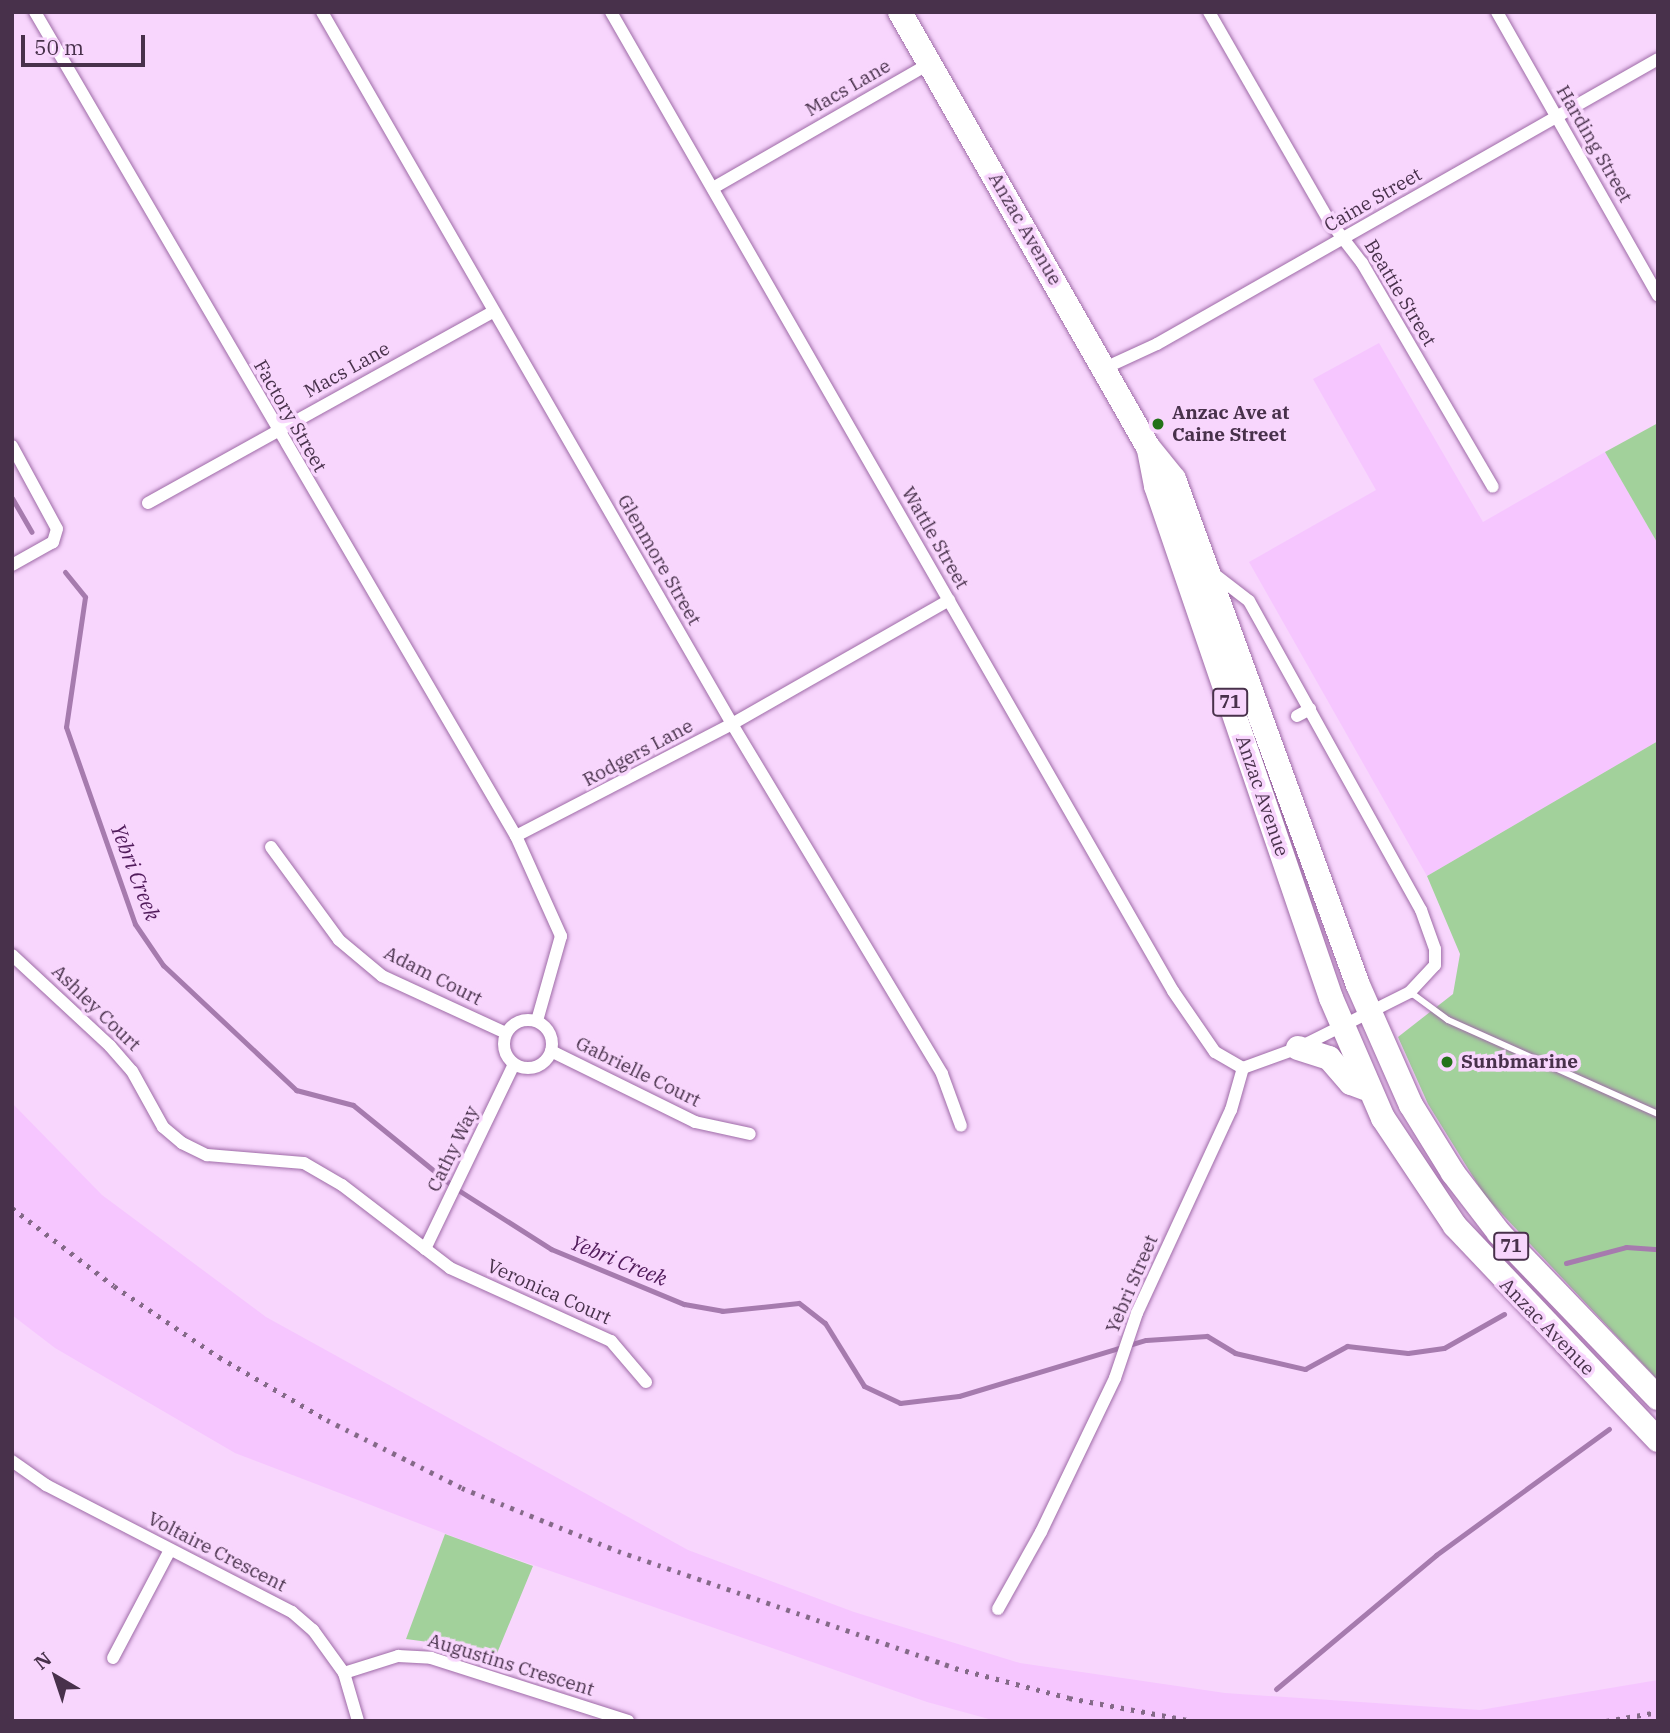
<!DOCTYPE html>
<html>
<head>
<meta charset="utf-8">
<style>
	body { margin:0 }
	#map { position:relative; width:1670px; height:1733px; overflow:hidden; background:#f8d6fd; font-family:"IBM Plex Serif",serif }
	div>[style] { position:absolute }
	.built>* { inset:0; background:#f6c6ff }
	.green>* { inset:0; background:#a2d19b }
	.stream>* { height:5px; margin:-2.5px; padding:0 2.5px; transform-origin:2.5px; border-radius:2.5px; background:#a67bae }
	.roads { filter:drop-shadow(0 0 2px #9e6ba7) drop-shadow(0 0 2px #9e6ba7) }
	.lane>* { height:6px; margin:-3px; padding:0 3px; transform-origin:3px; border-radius:3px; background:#fff }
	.street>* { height:12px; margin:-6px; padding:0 6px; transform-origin:6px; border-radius:6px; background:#fff }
	.street>.ring { margin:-6px; padding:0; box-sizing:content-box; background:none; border:12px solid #fff; border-radius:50% }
	.highway>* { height:24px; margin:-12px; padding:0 12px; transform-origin:12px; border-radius:12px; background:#fff }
	.rail>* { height:5px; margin-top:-2.5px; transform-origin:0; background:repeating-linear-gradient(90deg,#846988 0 3.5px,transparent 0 10.5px) }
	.dots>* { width:19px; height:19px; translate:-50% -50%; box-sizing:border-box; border:4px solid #f8d6fd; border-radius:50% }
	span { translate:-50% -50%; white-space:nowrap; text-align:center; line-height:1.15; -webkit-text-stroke:7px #f8d6fd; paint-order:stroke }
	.shield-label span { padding:2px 5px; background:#f8d6fd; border:2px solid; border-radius:5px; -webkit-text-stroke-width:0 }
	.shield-label { font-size:18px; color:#48314b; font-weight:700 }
	.street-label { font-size:19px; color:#48314b }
	.poi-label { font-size:19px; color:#48314b; font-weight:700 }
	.left { translate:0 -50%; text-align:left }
	.water-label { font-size:21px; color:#511b5b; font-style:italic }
	.frame { position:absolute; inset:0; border:14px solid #48314b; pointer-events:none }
	.north { position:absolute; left:21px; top:1642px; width:70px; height:70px; -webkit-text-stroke:5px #f8d6fd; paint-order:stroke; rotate:321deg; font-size:19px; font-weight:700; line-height:28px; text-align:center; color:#48314b }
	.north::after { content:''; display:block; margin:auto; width:24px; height:32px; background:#48314b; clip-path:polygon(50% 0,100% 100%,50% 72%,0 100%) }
	.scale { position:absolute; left:21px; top:35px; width:124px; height:32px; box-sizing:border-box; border:4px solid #48314b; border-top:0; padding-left:9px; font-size:21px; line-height:24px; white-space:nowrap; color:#48314b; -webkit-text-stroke:5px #f8d6fd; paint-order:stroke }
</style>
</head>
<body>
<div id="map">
	<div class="built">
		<div style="clip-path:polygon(1379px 343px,1483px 522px,1605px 452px,1658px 544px,1658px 741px,1427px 876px,1249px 562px,1376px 490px,1313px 379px)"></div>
		<div style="clip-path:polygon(12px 1103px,102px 1195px,266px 1317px,688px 1550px,854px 1612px,1020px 1663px,1225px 1693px,1480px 1710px,1658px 1680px,1658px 1721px,996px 1721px,927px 1702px,470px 1543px,235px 1453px,55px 1348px,12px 1315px)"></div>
	</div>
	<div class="green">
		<div style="clip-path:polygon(1658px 423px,1658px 544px,1605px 452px)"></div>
		<div style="clip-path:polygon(1658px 741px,1658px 1380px,1485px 1196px,1428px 1104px,1398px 1037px,1453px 994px,1460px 954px,1427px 876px)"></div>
		<div style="clip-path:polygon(445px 1534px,533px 1566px,493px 1663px,443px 1644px,406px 1639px)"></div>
	</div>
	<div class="stream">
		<div style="left:12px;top:498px;width:39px;rotate:60deg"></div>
		<div style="left:65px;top:572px;width:32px;rotate:51deg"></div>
		<div style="left:85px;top:597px;width:131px;rotate:98.3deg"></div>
		<div style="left:66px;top:727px;width:209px;rotate:70.7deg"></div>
		<div style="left:135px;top:924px;width:50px;rotate:55.7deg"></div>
		<div style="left:163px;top:965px;width:183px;rotate:43.2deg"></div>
		<div style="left:296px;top:1090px;width:59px;rotate:14.7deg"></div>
		<div style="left:353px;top:1105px;width:132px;rotate:39.1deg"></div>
		<div style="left:455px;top:1188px;width:114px;rotate:32.4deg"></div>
		<div style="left:551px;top:1249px;width:144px;rotate:22.5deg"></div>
		<div style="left:684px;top:1304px;width:39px;rotate:10deg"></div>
		<div style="left:722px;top:1311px;width:77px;rotate:-5.9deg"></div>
		<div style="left:799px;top:1303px;width:33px;rotate:38deg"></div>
		<div style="left:825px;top:1323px;width:74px;rotate:58.2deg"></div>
		<div style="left:864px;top:1386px;width:40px;rotate:25deg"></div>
		<div style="left:900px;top:1403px;width:59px;rotate:-6.8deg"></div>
		<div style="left:959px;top:1396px;width:195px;rotate:-16.7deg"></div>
		<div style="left:1146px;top:1340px;width:61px;rotate:-3.8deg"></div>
		<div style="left:1207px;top:1336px;width:33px;rotate:31deg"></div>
		<div style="left:1235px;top:1353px;width:72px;rotate:12.9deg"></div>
		<div style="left:1305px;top:1369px;width:48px;rotate:-28.7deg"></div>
		<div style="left:1347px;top:1346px;width:61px;rotate:6.5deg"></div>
		<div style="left:1408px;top:1353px;width:36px;rotate:-8deg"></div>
		<div style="left:1444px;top:1348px;width:69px;rotate:-29.5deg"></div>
		<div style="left:1566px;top:1263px;width:62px;rotate:-14.9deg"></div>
		<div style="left:1626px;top:1247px;width:32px;rotate:4deg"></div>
		<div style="left:1276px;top:1689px;width:209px;rotate:-39.9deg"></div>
		<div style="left:1436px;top:1555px;width:214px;rotate:-36.1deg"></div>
	</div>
	<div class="roads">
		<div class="lane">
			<div style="left:1410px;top:992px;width:47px;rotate:36.4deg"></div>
			<div style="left:1448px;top:1020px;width:230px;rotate:24.1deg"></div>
		</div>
		<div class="street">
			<div style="left:35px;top:12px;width:954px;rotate:59.73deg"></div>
			<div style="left:516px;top:836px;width:110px;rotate:65.8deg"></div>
			<div style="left:561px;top:936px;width:88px;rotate:105.8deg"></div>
			<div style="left:322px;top:12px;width:822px;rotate:60.06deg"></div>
			<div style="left:732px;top:724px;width:408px;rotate:59deg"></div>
			<div style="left:942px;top:1074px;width:55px;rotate:69.9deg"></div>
			<div style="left:611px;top:12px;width:1129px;rotate:60.14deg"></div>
			<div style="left:1173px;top:991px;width:74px;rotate:55.5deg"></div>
			<div style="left:1215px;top:1052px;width:32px;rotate:30deg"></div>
			<div style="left:1209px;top:12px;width:239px;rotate:60.1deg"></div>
			<div style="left:1328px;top:219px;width:56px;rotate:52.3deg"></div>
			<div style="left:1362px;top:263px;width:259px;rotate:59.7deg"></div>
			<div style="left:1497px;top:12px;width:326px;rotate:60.4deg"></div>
			<div style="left:713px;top:188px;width:250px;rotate:-29.9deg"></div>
			<div style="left:1105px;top:368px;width:57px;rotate:-24.8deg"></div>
			<div style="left:1157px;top:344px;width:576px;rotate:-29.63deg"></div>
			<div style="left:12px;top:446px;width:94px;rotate:61.5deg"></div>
			<div style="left:57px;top:529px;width:14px;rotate:107deg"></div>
			<div style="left:53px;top:542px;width:47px;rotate:150.7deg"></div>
			<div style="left:148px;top:503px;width:394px;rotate:-29deg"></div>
			<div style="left:1210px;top:571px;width:49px;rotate:37.6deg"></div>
			<div style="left:1249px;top:601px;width:354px;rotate:60.9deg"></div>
			<div style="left:1421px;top:910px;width:41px;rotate:70.3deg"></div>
			<div style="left:1435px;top:949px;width:16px;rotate:90deg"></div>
			<div style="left:1435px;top:965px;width:37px;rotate:133deg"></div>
			<div style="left:1410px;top:992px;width:125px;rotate:153.4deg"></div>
			<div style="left:1298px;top:1048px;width:59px;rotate:160deg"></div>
			<div style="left:1297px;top:716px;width:15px;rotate:-28deg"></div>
			<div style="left:516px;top:836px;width:243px;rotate:-27.4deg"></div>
			<div style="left:732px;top:724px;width:250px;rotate:-29.7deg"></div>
			<div style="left:271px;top:847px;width:115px;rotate:53.8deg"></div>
			<div style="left:339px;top:940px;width:56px;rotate:39.9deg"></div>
			<div style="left:382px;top:976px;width:136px;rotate:24.7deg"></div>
			<div style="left:12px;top:955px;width:134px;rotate:42.9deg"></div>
			<div style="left:110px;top:1046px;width:33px;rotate:49deg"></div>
			<div style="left:132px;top:1071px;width:64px;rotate:61deg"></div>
			<div style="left:163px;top:1127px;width:25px;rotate:40deg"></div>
			<div style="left:182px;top:1143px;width:28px;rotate:26deg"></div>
			<div style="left:207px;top:1155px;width:97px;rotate:4.7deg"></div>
			<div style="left:304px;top:1163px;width:44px;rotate:30.1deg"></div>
			<div style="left:342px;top:1185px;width:136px;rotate:37.5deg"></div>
			<div style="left:450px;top:1268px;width:177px;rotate:24.4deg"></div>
			<div style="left:611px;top:1341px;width:54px;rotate:49.5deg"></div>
			<div class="ring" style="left:504px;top:1020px;width:36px;height:36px"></div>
			<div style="left:551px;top:1051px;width:161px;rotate:26.2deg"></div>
			<div style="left:695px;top:1122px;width:56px;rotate:12.3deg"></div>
			<div style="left:425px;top:1249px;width:205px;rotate:-64.3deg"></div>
			<div style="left:12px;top:1461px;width:42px;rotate:35.2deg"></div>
			<div style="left:46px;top:1485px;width:277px;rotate:27.3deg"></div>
			<div style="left:292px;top:1612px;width:28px;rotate:41deg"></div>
			<div style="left:313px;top:1630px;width:53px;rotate:54.2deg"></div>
			<div style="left:344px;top:1673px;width:50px;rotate:73.7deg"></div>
			<div style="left:998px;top:1609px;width:88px;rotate:-60.8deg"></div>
			<div style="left:1041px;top:1532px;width:171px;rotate:-64.3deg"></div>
			<div style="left:1115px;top:1378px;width:69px;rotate:-71.3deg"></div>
			<div style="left:1137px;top:1313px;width:224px;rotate:-65.2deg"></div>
			<div style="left:1231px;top:1110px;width:44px;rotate:-74.1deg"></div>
			<div style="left:113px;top:1658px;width:122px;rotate:-62.2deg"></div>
			<div style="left:344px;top:1673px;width:57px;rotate:-17.5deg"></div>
			<div style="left:398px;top:1656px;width:33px;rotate:3deg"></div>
			<div style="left:431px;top:1658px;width:207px;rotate:17.7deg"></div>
		</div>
		<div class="highway">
			<div style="left:900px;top:12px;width:501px;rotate:60.31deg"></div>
			<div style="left:1148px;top:447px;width:41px;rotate:50.9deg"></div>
			<div style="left:1174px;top:479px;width:538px;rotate:70.02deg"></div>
			<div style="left:1358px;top:985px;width:131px;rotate:66.2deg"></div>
			<div style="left:1411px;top:1105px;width:80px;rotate:58.3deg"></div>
			<div style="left:1453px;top:1173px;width:76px;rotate:52.5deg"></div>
			<div style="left:1499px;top:1233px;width:229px;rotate:46.1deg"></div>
			<div style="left:1149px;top:450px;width:37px;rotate:79deg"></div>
			<div style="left:1156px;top:486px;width:541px;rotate:71.13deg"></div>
			<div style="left:1331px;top:998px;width:131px;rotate:66.6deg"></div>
			<div style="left:1383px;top:1118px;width:130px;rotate:56.3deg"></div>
			<div style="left:1455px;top:1226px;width:295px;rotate:46.5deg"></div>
			<div style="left:1298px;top:1048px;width:33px;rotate:18deg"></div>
			<div style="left:1329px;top:1058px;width:33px;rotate:49deg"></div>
			<div style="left:1351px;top:1083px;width:15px;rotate:20deg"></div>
		</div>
	</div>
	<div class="rail">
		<div style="left:12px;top:1208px;width:128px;rotate:37.4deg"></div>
		<div style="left:114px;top:1286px;width:127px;rotate:34.1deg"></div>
		<div style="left:219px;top:1357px;width:125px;rotate:30.3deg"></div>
		<div style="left:327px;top:1420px;width:151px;rotate:26.7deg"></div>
		<div style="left:462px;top:1488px;width:168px;rotate:22deg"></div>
		<div style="left:618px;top:1551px;width:357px;rotate:19.1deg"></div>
		<div style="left:955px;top:1668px;width:118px;rotate:14.7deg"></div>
		<div style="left:1069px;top:1698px;width:126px;rotate:10.5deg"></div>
		<div style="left:1606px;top:1721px;width:53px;rotate:-9.8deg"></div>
	</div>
	<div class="dots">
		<div style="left:1158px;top:424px;background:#237219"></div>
		<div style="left:1447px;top:1062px;background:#237219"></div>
	</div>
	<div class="shield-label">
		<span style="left:1230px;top:702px">71</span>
		<span style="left:1511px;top:1246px">71</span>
	</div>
	<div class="street-label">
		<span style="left:848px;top:88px;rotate:-30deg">Macs Lane</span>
		<span style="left:1594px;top:144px;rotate:60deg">Harding Street</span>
		<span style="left:1373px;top:200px;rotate:-30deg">Caine Street</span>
		<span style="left:1025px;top:229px;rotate:60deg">Anzac Avenue</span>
		<span style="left:1400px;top:293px;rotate:59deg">Beattie Street</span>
		<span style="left:347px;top:370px;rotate:-29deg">Macs Lane</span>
		<span style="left:290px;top:416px;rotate:60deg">Factory Street</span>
		<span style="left:935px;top:538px;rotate:60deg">Wattle Street</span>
		<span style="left:659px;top:560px;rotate:60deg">Glenmore Street</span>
		<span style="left:638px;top:753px;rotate:-28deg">Rodgers Lane</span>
		<span style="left:1262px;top:796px;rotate:71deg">Anzac Avenue</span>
		<span style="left:433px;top:976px;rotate:27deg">Adam Court</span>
		<span style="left:96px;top:1008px;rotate:44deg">Ashley Court</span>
		<span style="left:638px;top:1072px;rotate:26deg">Gabrielle Court</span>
		<span style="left:453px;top:1149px;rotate:-64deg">Cathy Way</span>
		<span style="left:1132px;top:1284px;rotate:-67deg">Yebri Street</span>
		<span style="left:549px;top:1292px;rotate:24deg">Veronica Court</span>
		<span style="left:1547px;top:1327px;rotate:46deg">Anzac Avenue</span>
		<span style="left:217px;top:1552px;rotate:27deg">Voltaire Crescent</span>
		<span style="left:511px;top:1665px;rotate:17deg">Augustins Crescent</span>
	</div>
	<div class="poi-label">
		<span class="left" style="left:1172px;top:424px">Anzac Ave at<br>Caine Street</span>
		<span class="left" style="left:1461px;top:1062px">Sunbmarine</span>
	</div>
	<div class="water-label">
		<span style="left:136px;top:872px;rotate:69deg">Yebri Creek</span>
		<span style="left:619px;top:1260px;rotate:22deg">Yebri Creek</span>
	</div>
	<div class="frame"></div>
	<div class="north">N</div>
	<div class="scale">50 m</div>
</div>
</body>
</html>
